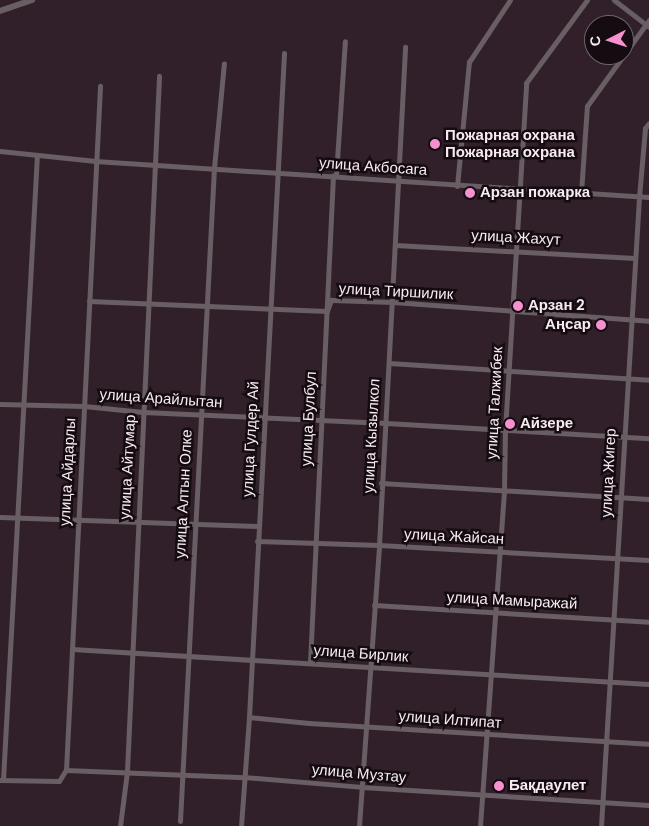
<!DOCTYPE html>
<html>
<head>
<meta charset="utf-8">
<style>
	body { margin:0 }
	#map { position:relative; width:649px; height:826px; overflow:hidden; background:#31202a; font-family:"DM Sans",sans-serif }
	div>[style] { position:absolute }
	.minor>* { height:5px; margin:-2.5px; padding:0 2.5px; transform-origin:2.5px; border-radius:2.5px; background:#685e64 }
	.tertiary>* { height:6px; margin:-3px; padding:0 3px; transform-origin:3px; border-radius:3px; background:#685e64 }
	.dots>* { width:14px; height:14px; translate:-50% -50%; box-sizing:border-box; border:2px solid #140c11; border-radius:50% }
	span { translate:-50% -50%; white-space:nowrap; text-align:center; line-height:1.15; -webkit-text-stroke:5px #140c11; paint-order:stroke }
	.poi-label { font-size:15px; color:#f7ebf1; font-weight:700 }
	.left { translate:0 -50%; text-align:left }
	.right { translate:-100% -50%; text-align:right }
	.street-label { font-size:15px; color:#f7ebf1 }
	.north { position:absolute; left:584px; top:15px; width:50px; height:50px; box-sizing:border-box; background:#140c11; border:1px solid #6f656b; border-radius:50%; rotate:265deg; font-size:14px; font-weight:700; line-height:20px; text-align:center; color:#f7ebf1 }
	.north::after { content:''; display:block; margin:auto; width:18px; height:22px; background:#f790ce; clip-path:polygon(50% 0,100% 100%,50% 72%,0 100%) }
</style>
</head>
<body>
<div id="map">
	<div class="minor">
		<div style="left:614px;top:0;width:44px;rotate:37.6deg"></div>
		<div style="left:0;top:151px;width:96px;rotate:6deg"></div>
		<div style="left:95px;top:161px;width:555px;rotate:3.72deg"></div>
		<div style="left:336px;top:175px;width:134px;rotate:-86.2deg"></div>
		<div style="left:457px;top:186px;width:125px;rotate:-84.5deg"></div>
		<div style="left:469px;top:62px;width:74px;rotate:-56.5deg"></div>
		<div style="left:581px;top:193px;width:87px;rotate:-86.1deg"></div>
		<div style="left:587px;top:106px;width:106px;rotate:-54.2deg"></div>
		<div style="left:395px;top:245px;width:240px;rotate:3.1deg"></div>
		<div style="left:89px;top:301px;width:238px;rotate:2.4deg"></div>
		<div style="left:327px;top:311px;width:12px;rotate:-70deg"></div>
		<div style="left:331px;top:300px;width:62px;rotate:1.8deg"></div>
		<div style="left:393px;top:302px;width:257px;rotate:4.2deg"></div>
		<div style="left:389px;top:363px;width:261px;rotate:3.7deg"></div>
		<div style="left:0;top:404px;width:84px;rotate:1.4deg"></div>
		<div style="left:84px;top:406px;width:59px;rotate:5.8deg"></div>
		<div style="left:143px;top:412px;width:243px;rotate:2.6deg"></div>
		<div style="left:386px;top:423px;width:263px;rotate:3.3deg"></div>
		<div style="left:381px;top:483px;width:268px;rotate:3.4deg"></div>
		<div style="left:0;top:517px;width:258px;rotate:2deg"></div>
		<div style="left:257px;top:541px;width:122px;rotate:1.9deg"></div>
		<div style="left:379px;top:545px;width:270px;rotate:3.2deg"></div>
		<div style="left:374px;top:605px;width:276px;rotate:3.5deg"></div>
		<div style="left:72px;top:649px;width:578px;rotate:3.47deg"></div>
		<div style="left:310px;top:663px;width:488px;rotate:-87.3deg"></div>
		<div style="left:249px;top:717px;width:60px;rotate:5.7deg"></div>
		<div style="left:309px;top:723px;width:341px;rotate:3.5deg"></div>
		<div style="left:66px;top:770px;width:178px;rotate:2.3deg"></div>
		<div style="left:244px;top:777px;width:118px;rotate:4.8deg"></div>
		<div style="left:362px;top:787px;width:288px;rotate:3.6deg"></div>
		<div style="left:0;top:780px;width:59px;rotate:1deg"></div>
		<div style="left:59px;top:781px;width:13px;rotate:-58deg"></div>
		<div style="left:66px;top:770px;width:685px;rotate:-87.15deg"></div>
		<div style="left:3px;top:780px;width:626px;rotate:-86.89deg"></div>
		<div style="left:180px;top:821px;width:654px;rotate:-87.02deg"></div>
		<div style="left:214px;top:168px;width:105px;rotate:-84.6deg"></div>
		<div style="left:120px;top:826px;width:55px;rotate:-82.7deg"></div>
		<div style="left:127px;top:771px;width:696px;rotate:-87.36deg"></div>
		<div style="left:241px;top:826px;width:109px;rotate:-85.8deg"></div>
		<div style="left:249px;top:717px;width:665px;rotate:-86.98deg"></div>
		<div style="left:359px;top:826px;width:282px;rotate:-85.9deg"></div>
		<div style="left:379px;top:545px;width:499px;rotate:-87deg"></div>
		<div style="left:480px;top:826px;width:336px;rotate:-85.9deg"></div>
		<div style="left:504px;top:491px;width:61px;rotate:-89.1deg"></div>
		<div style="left:505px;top:430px;width:348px;rotate:-86.5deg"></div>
		<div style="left:526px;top:83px;width:103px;rotate:-53.7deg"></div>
		<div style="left:601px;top:826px;width:630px;rotate:-86.54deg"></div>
		<div style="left:639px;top:197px;width:69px;rotate:-85deg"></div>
		<div style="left:645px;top:128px;width:6px;rotate:-51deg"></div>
	</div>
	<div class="tertiary">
		<div style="left:0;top:11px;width:34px;rotate:-19deg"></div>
	</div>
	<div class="dots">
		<div style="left:435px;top:144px;background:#f790ce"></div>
		<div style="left:470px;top:193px;background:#f790ce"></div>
		<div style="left:518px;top:306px;background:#f790ce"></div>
		<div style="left:601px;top:325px;background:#f790ce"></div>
		<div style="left:510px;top:424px;background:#f790ce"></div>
		<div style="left:499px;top:786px;background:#f790ce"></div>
	</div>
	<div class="poi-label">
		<span class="left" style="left:445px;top:144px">Пожарная охрана<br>Пожарная охрана</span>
		<span class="left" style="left:480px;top:193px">Арзан пожарка</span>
		<span class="left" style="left:528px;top:306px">Арзан 2</span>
		<span class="right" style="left:591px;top:325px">Аңсар</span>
		<span class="left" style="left:520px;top:424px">Айзере</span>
		<span class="left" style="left:509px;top:786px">Бақдаулет</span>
	</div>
	<div class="street-label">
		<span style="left:373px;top:167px;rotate:4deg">улица Акбосага</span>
		<span style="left:516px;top:238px;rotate:3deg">улица Жахут</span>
		<span style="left:396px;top:292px;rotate:3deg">улица Тиршилик</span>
		<span style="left:161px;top:399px;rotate:4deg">улица Арайлытан</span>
		<span style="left:495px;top:403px;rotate:-87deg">улица Талжибек</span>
		<span style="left:309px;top:419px;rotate:-87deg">улица Булбул</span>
		<span style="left:372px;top:436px;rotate:-87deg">улица Кызылкол</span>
		<span style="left:251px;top:439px;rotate:-87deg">улица Гулдер Ай</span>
		<span style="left:128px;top:467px;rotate:-87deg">улица Айтумар</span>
		<span style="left:68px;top:472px;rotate:-87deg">улица Айдарлы</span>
		<span style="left:609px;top:473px;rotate:-87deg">улица Жигер</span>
		<span style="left:184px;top:494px;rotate:-87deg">улица Алтын Олке</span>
		<span style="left:454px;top:537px;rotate:3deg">улица Жайсан</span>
		<span style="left:512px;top:601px;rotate:3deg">улица Мамыражай</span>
		<span style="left:361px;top:654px;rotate:4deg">улица Бирлик</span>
		<span style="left:450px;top:720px;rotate:4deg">улица Илтипат</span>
		<span style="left:359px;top:774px;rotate:5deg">улица Музтау</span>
	</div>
	<div class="north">С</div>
</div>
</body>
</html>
